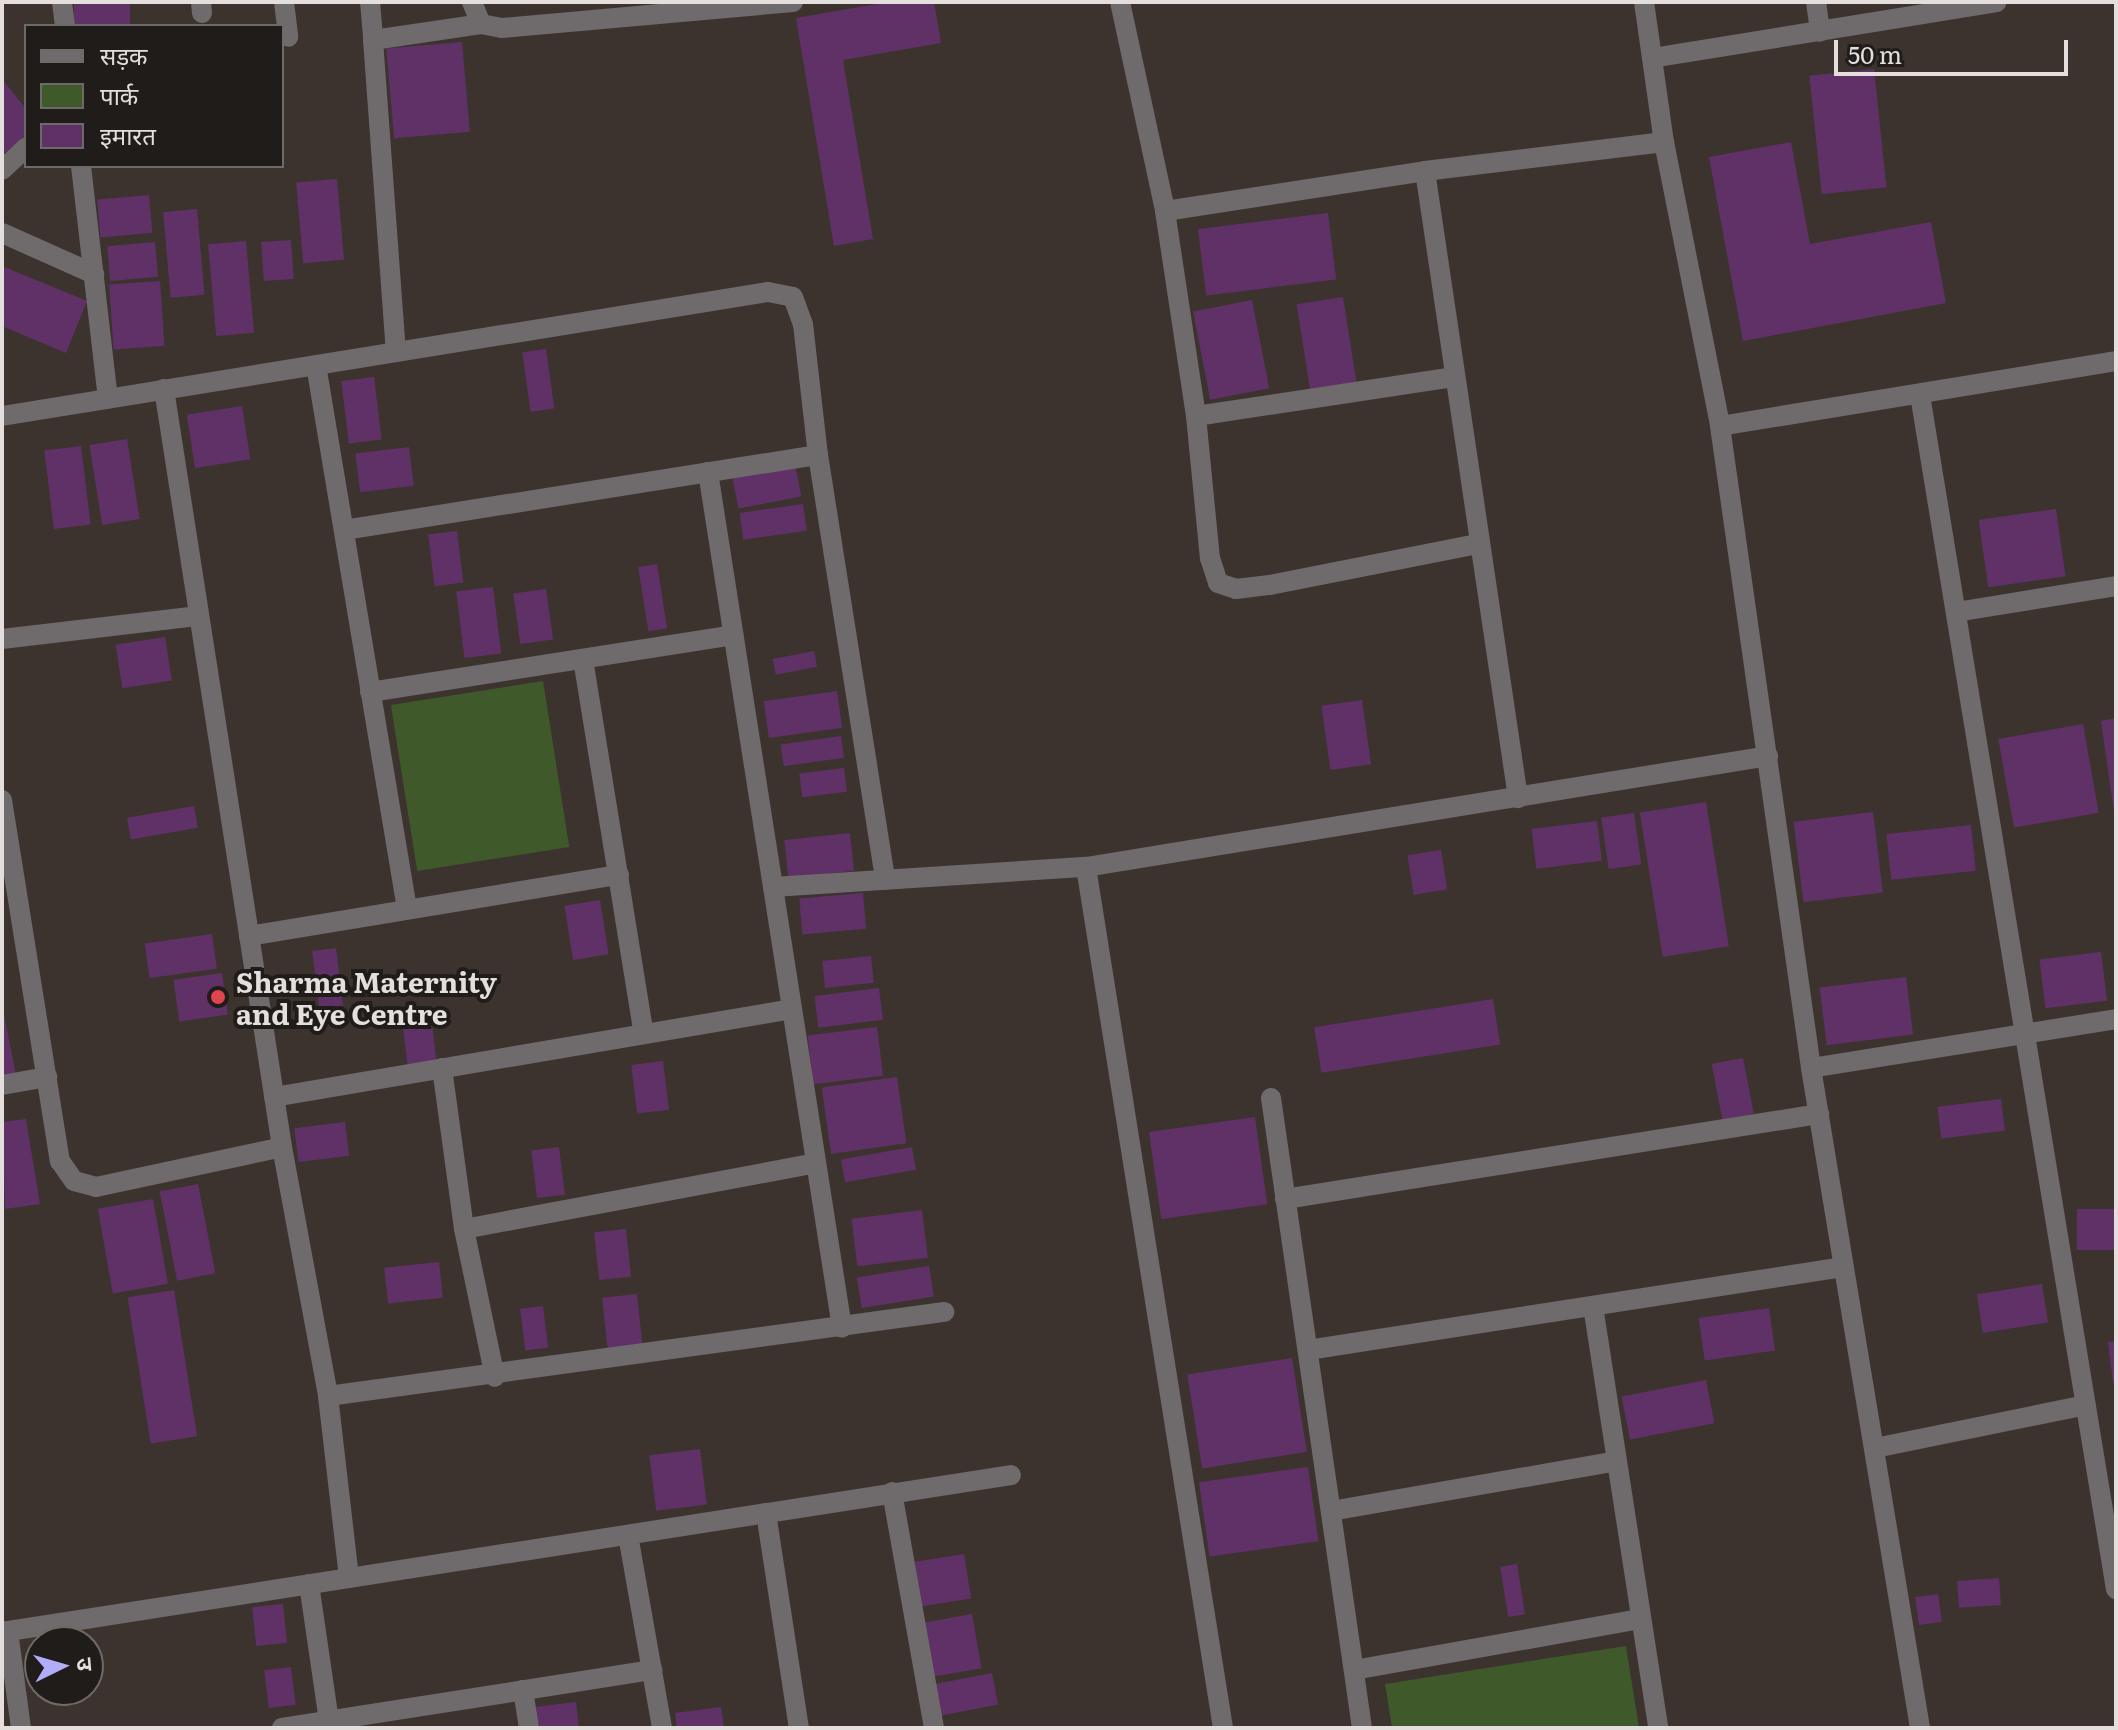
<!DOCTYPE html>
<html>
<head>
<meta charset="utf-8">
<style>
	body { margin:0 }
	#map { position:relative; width:2118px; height:1730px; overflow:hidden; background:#3c332f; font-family:Literata,"Noto Sans Devanagari",serif }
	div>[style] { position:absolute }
	.green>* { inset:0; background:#3f592a; transform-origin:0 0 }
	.building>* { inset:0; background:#603166; transform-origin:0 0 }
	.minor>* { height:20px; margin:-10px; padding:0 10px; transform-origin:10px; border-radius:10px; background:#6f6a6b }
	.dots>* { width:22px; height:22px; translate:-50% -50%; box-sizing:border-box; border:4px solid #201c1a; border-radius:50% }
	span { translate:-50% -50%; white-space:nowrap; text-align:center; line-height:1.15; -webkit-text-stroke:8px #201c1a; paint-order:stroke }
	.poi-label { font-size:28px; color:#e4dedc; font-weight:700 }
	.left { translate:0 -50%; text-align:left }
	.frame { position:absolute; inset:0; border:4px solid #e4dedc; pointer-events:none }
	.legend { position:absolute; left:24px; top:24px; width:260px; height:144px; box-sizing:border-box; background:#201c1a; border:2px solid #6e6a68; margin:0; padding:10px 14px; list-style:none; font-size:24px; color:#e4dedc }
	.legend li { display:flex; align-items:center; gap:16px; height:40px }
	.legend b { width:40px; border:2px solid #6e6a68 }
	.north { position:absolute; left:24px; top:1626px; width:80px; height:80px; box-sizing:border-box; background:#201c1a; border:2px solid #6e6a68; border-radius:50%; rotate:85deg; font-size:22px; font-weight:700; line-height:32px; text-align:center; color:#e4dedc }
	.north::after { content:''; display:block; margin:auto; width:28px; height:36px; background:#b2adf9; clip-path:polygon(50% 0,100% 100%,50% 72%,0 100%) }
	.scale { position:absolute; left:1834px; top:40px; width:234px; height:36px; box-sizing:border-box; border:4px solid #e4dedc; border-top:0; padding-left:10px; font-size:24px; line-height:28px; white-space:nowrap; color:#e4dedc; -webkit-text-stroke:6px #201c1a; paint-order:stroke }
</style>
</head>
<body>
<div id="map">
	<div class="green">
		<div style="left:543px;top:681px;width:168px;height:154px;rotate:81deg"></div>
		<div style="clip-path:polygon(1626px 1646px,1639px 1728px,1392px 1728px,1385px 1684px)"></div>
	</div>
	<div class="building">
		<div style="left:74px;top:2px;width:56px;height:24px"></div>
		<div style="clip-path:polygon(888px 2px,934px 2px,941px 43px,843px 60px,873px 239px,834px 246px,796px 18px)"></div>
		<div style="left:462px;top:42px;width:90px;height:76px;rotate:85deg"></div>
		<div style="left:1874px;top:69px;width:119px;height:65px;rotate:84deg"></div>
		<div style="clip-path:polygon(2px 79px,26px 109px,26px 136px,2px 155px)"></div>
		<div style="clip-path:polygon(1791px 142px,1810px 244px,1931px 222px,1946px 303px,1743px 341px,1709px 157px)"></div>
		<div style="left:337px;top:179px;width:81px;height:41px;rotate:85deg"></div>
		<div style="left:149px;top:195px;width:38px;height:52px;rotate:85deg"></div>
		<div style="left:197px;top:209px;width:86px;height:34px;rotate:85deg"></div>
		<div style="left:1328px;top:213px;width:67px;height:131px;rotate:83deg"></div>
		<div style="left:291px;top:240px;width:39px;height:30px;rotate:86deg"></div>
		<div style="left:246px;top:241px;width:92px;height:38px;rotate:85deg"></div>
		<div style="left:155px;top:242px;width:35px;height:48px;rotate:85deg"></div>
		<div style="clip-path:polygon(2px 266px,87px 301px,66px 353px,2px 326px)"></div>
		<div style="left:160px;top:281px;width:65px;height:51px;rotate:86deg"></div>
		<div style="left:1343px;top:297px;width:87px;height:47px;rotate:81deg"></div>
		<div style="left:1252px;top:300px;width:90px;height:60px;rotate:79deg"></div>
		<div style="left:546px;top:349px;width:60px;height:24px;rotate:82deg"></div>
		<div style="left:374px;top:377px;width:63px;height:33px;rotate:83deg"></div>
		<div style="left:242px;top:406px;width:54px;height:56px;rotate:81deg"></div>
		<div style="left:127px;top:439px;width:81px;height:38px;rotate:81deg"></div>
		<div style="left:81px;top:446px;width:79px;height:37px;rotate:83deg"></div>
		<div style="left:409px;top:447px;width:39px;height:54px;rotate:83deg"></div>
		<div style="left:795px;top:464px;width:33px;height:64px;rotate:79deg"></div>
		<div style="left:803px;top:504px;width:27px;height:64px;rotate:82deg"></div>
		<div style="left:2056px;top:509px;width:68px;height:78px;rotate:82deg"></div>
		<div style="left:457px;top:531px;width:52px;height:29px;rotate:83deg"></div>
		<div style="left:657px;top:564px;width:65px;height:19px;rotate:81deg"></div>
		<div style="left:493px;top:587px;width:67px;height:37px;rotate:83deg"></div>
		<div style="left:546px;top:589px;width:51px;height:33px;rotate:82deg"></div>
		<div style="left:165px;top:637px;width:44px;height:50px;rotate:81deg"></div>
		<div style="left:814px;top:651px;width:16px;height:42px;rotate:79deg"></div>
		<div style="left:837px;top:691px;width:37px;height:74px;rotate:82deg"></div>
		<div style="left:1362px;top:700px;width:65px;height:41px;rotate:82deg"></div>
		<div style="clip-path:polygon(2116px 718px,2116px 812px,2114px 812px,2101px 721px)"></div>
		<div style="left:2083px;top:724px;width:90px;height:86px;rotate:80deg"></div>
		<div style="left:841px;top:736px;width:22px;height:61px;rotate:82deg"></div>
		<div style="left:844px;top:768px;width:24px;height:45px;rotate:83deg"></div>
		<div style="left:1706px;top:802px;width:146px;height:67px;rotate:81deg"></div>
		<div style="left:194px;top:806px;width:22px;height:68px;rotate:80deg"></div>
		<div style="left:1873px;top:812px;width:81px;height:80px;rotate:83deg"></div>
		<div style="left:1634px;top:813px;width:52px;height:33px;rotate:82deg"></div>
		<div style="left:1597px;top:821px;width:40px;height:66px;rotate:83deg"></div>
		<div style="left:1971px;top:825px;width:46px;height:85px;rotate:84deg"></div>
		<div style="left:850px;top:833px;width:38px;height:66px;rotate:84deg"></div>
		<div style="left:1441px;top:850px;width:40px;height:34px;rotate:81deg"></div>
		<div style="left:863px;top:893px;width:36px;height:64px;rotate:85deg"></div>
		<div style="left:600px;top:900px;width:55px;height:36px;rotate:81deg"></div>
		<div style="left:212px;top:934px;width:35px;height:68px;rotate:82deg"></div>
		<div style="left:336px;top:948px;width:58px;height:24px;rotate:83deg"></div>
		<div style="left:2101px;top:952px;width:49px;height:62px;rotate:83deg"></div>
		<div style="left:871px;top:956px;width:27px;height:49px;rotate:84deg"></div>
		<div style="left:222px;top:973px;width:42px;height:49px;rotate:82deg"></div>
		<div style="left:1906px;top:977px;width:58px;height:87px;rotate:83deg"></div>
		<div style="left:879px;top:988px;width:32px;height:65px;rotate:83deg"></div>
		<div style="left:1493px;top:999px;width:46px;height:181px;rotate:81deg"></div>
		<div style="clip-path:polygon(2px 1004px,16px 1075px,2px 1078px)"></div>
		<div style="left:430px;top:1009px;width:58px;height:29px;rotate:83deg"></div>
		<div style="left:877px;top:1027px;width:49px;height:70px;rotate:83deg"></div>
		<div style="left:1743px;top:1058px;width:57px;height:32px;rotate:79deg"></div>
		<div style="left:663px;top:1061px;width:49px;height:32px;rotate:83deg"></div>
		<div style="left:897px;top:1077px;width:67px;height:76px;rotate:82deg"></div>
		<div style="left:2001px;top:1099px;width:32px;height:64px;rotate:83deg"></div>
		<div style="left:1255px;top:1117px;width:88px;height:107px;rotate:82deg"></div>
		<div style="clip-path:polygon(26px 1119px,40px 1204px,5px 1209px,2px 1122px)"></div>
		<div style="left:345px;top:1122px;width:34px;height:51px;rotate:83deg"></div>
		<div style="left:559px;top:1147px;width:48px;height:28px;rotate:83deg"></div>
		<div style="left:912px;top:1147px;width:23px;height:72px;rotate:80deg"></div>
		<div style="left:198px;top:1184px;width:91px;height:39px;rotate:79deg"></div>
		<div style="left:153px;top:1199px;width:86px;height:56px;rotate:80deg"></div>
		<div style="left:2116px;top:1209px;width:41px;height:39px;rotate:90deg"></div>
		<div style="left:922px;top:1210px;width:48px;height:71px;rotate:83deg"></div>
		<div style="left:626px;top:1229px;width:48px;height:32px;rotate:84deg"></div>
		<div style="left:439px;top:1262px;width:36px;height:55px;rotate:84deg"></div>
		<div style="left:929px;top:1266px;width:31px;height:73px;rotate:81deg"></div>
		<div style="left:2042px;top:1284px;width:39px;height:66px;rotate:81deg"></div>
		<div style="left:174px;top:1290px;width:148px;height:47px;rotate:81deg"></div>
		<div style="left:637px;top:1294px;width:54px;height:35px;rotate:84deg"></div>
		<div style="left:543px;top:1306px;width:42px;height:23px;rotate:83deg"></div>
		<div style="left:1769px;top:1308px;width:43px;height:71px;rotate:82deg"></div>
		<div style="clip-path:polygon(2116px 1341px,2116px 1383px,2113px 1383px,2108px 1342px)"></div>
		<div style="left:1292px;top:1358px;width:95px;height:106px;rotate:81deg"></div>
		<div style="left:1706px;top:1380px;width:44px;height:86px;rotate:79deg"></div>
		<div style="left:700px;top:1449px;width:56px;height:51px;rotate:83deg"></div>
		<div style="left:1308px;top:1467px;width:75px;height:110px;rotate:82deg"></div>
		<div style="left:964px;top:1554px;width:45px;height:54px;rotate:81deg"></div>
		<div style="left:1517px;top:1564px;width:51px;height:17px;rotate:81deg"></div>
		<div style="left:1999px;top:1578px;width:27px;height:42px;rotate:86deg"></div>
		<div style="left:1938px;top:1594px;width:28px;height:23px;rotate:82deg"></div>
		<div style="left:283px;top:1604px;width:39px;height:31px;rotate:84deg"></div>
		<div style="left:972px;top:1614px;width:55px;height:54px;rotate:80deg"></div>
		<div style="left:291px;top:1667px;width:38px;height:27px;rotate:83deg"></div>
		<div style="left:992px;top:1673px;width:32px;height:63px;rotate:79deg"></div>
		<div style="clip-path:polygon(576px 1702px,579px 1728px,537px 1728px,534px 1707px)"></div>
		<div style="clip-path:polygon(721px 1707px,724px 1728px,677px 1728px,675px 1713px)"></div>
	</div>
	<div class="minor">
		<div style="left:62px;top:2px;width:24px;rotate:83deg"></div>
		<div style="left:201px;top:2px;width:11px;rotate:85deg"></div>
		<div style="left:284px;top:2px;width:35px;rotate:83deg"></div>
		<div style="left:370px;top:2px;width:38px;rotate:85deg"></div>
		<div style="left:373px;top:40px;width:109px;rotate:-8.4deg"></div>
		<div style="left:472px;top:2px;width:24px;rotate:68deg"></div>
		<div style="left:481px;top:24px;width:21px;rotate:11deg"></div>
		<div style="left:502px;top:28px;width:292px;rotate:-5.1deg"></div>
		<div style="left:1120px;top:2px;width:214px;rotate:77.8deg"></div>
		<div style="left:1165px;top:211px;width:207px;rotate:81.4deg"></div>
		<div style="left:1196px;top:416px;width:143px;rotate:84.4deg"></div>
		<div style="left:1210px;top:558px;width:26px;rotate:72deg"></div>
		<div style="left:1218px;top:583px;width:19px;rotate:18deg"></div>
		<div style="left:1236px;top:589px;width:34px;rotate:-7deg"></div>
		<div style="left:1270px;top:585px;width:212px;rotate:-11.2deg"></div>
		<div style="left:1644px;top:2px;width:141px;rotate:81.9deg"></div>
		<div style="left:1664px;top:142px;width:289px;rotate:78.8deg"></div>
		<div style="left:1720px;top:426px;width:648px;rotate:81.93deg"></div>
		<div style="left:1811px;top:1068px;width:669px;rotate:80.62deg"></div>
		<div style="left:1816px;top:2px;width:30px;rotate:82deg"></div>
		<div style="left:373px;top:40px;width:313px;rotate:85.8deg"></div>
		<div style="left:1652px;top:58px;width:349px;rotate:-9.2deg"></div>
		<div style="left:81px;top:166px;width:234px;rotate:83.4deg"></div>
		<div style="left:2px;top:170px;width:33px;rotate:-43deg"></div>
		<div style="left:1425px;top:171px;width:634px;rotate:81.56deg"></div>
		<div style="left:1165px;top:211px;width:263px;rotate:-8.7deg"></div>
		<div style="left:1425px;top:171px;width:241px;rotate:-6.9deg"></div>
		<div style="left:2px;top:233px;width:101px;rotate:24deg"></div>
		<div style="left:316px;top:365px;width:552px;rotate:80.5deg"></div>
		<div style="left:164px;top:389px;width:767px;rotate:81.15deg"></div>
		<div style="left:282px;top:1147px;width:253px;rotate:79.5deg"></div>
		<div style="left:328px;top:1396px;width:183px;rotate:83.4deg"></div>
		<div style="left:1920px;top:395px;width:1210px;rotate:80.68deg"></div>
		<div style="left:2px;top:416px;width:776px;rotate:-9.2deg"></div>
		<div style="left:768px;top:292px;width:25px;rotate:11deg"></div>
		<div style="left:793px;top:297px;width:29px;rotate:70deg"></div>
		<div style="left:803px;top:324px;width:132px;rotate:83.5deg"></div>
		<div style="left:818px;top:455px;width:430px;rotate:81deg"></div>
		<div style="left:1196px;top:416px;width:260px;rotate:-8.6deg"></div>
		<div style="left:1720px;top:426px;width:401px;rotate:-9.3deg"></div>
		<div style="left:708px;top:472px;width:866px;rotate:81.1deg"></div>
		<div style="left:344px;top:530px;width:480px;rotate:-9deg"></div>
		<div style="left:1956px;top:612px;width:162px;rotate:-9.2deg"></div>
		<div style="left:2px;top:639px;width:198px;rotate:-6.7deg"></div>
		<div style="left:583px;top:659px;width:380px;rotate:80.8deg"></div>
		<div style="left:370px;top:692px;width:368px;rotate:-8.9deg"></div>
		<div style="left:2px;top:800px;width:366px;rotate:80.9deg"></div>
		<div style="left:60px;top:1161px;width:24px;rotate:55deg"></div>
		<div style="left:74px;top:1181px;width:23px;rotate:15deg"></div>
		<div style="left:96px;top:1187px;width:190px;rotate:-12.1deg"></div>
		<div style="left:1086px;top:867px;width:872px;rotate:80.96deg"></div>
		<div style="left:773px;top:887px;width:314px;rotate:-3.7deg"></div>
		<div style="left:1086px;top:867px;width:691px;rotate:-9.24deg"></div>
		<div style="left:249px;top:936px;width:375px;rotate:-9.4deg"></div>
		<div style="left:442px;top:1068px;width:162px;rotate:82.2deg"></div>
		<div style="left:464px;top:1229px;width:151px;rotate:78.2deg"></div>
		<div style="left:1811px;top:1068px;width:309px;rotate:-9.1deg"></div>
		<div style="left:2px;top:1085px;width:46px;rotate:-10.1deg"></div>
		<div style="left:274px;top:1097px;width:525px;rotate:-9.64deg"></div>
		<div style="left:1271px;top:1098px;width:637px;rotate:81.78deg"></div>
		<div style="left:1285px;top:1199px;width:541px;rotate:-9.04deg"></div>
		<div style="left:464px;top:1229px;width:358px;rotate:-10.6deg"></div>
		<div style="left:1593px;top:1306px;width:427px;rotate:81.2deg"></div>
		<div style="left:1308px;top:1350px;width:541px;rotate:-8.82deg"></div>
		<div style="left:328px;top:1396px;width:622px;rotate:-7.77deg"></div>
		<div style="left:1875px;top:1448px;width:215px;rotate:-11.5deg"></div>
		<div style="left:892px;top:1492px;width:240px;rotate:79.9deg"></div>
		<div style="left:1331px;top:1511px;width:290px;rotate:-9.9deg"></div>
		<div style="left:766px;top:1513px;width:218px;rotate:81.3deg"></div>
		<div style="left:628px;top:1535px;width:196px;rotate:80deg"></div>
		<div style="left:309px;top:1584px;width:138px;rotate:81.7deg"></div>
		<div style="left:8px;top:1631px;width:98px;rotate:82.4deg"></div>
		<div style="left:2px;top:1632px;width:1021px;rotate:-8.84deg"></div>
		<div style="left:1354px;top:1670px;width:291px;rotate:-10.1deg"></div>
		<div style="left:523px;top:1690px;width:38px;rotate:81deg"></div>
		<div style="left:282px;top:1728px;width:375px;rotate:-8.9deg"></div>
	</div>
	<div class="dots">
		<div style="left:218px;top:997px;background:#e0444e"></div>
	</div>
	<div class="poi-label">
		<span class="left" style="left:236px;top:997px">Sharma Maternity<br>and Eye Centre</span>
	</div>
	<div class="frame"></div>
	<ul class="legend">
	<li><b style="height:10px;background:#6f6a6b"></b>सड़क</li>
	<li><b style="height:22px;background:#3f592a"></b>पार्क</li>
	<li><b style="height:22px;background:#603166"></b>इमारत</li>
	</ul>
	<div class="north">उ</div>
	<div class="scale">50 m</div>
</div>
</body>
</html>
